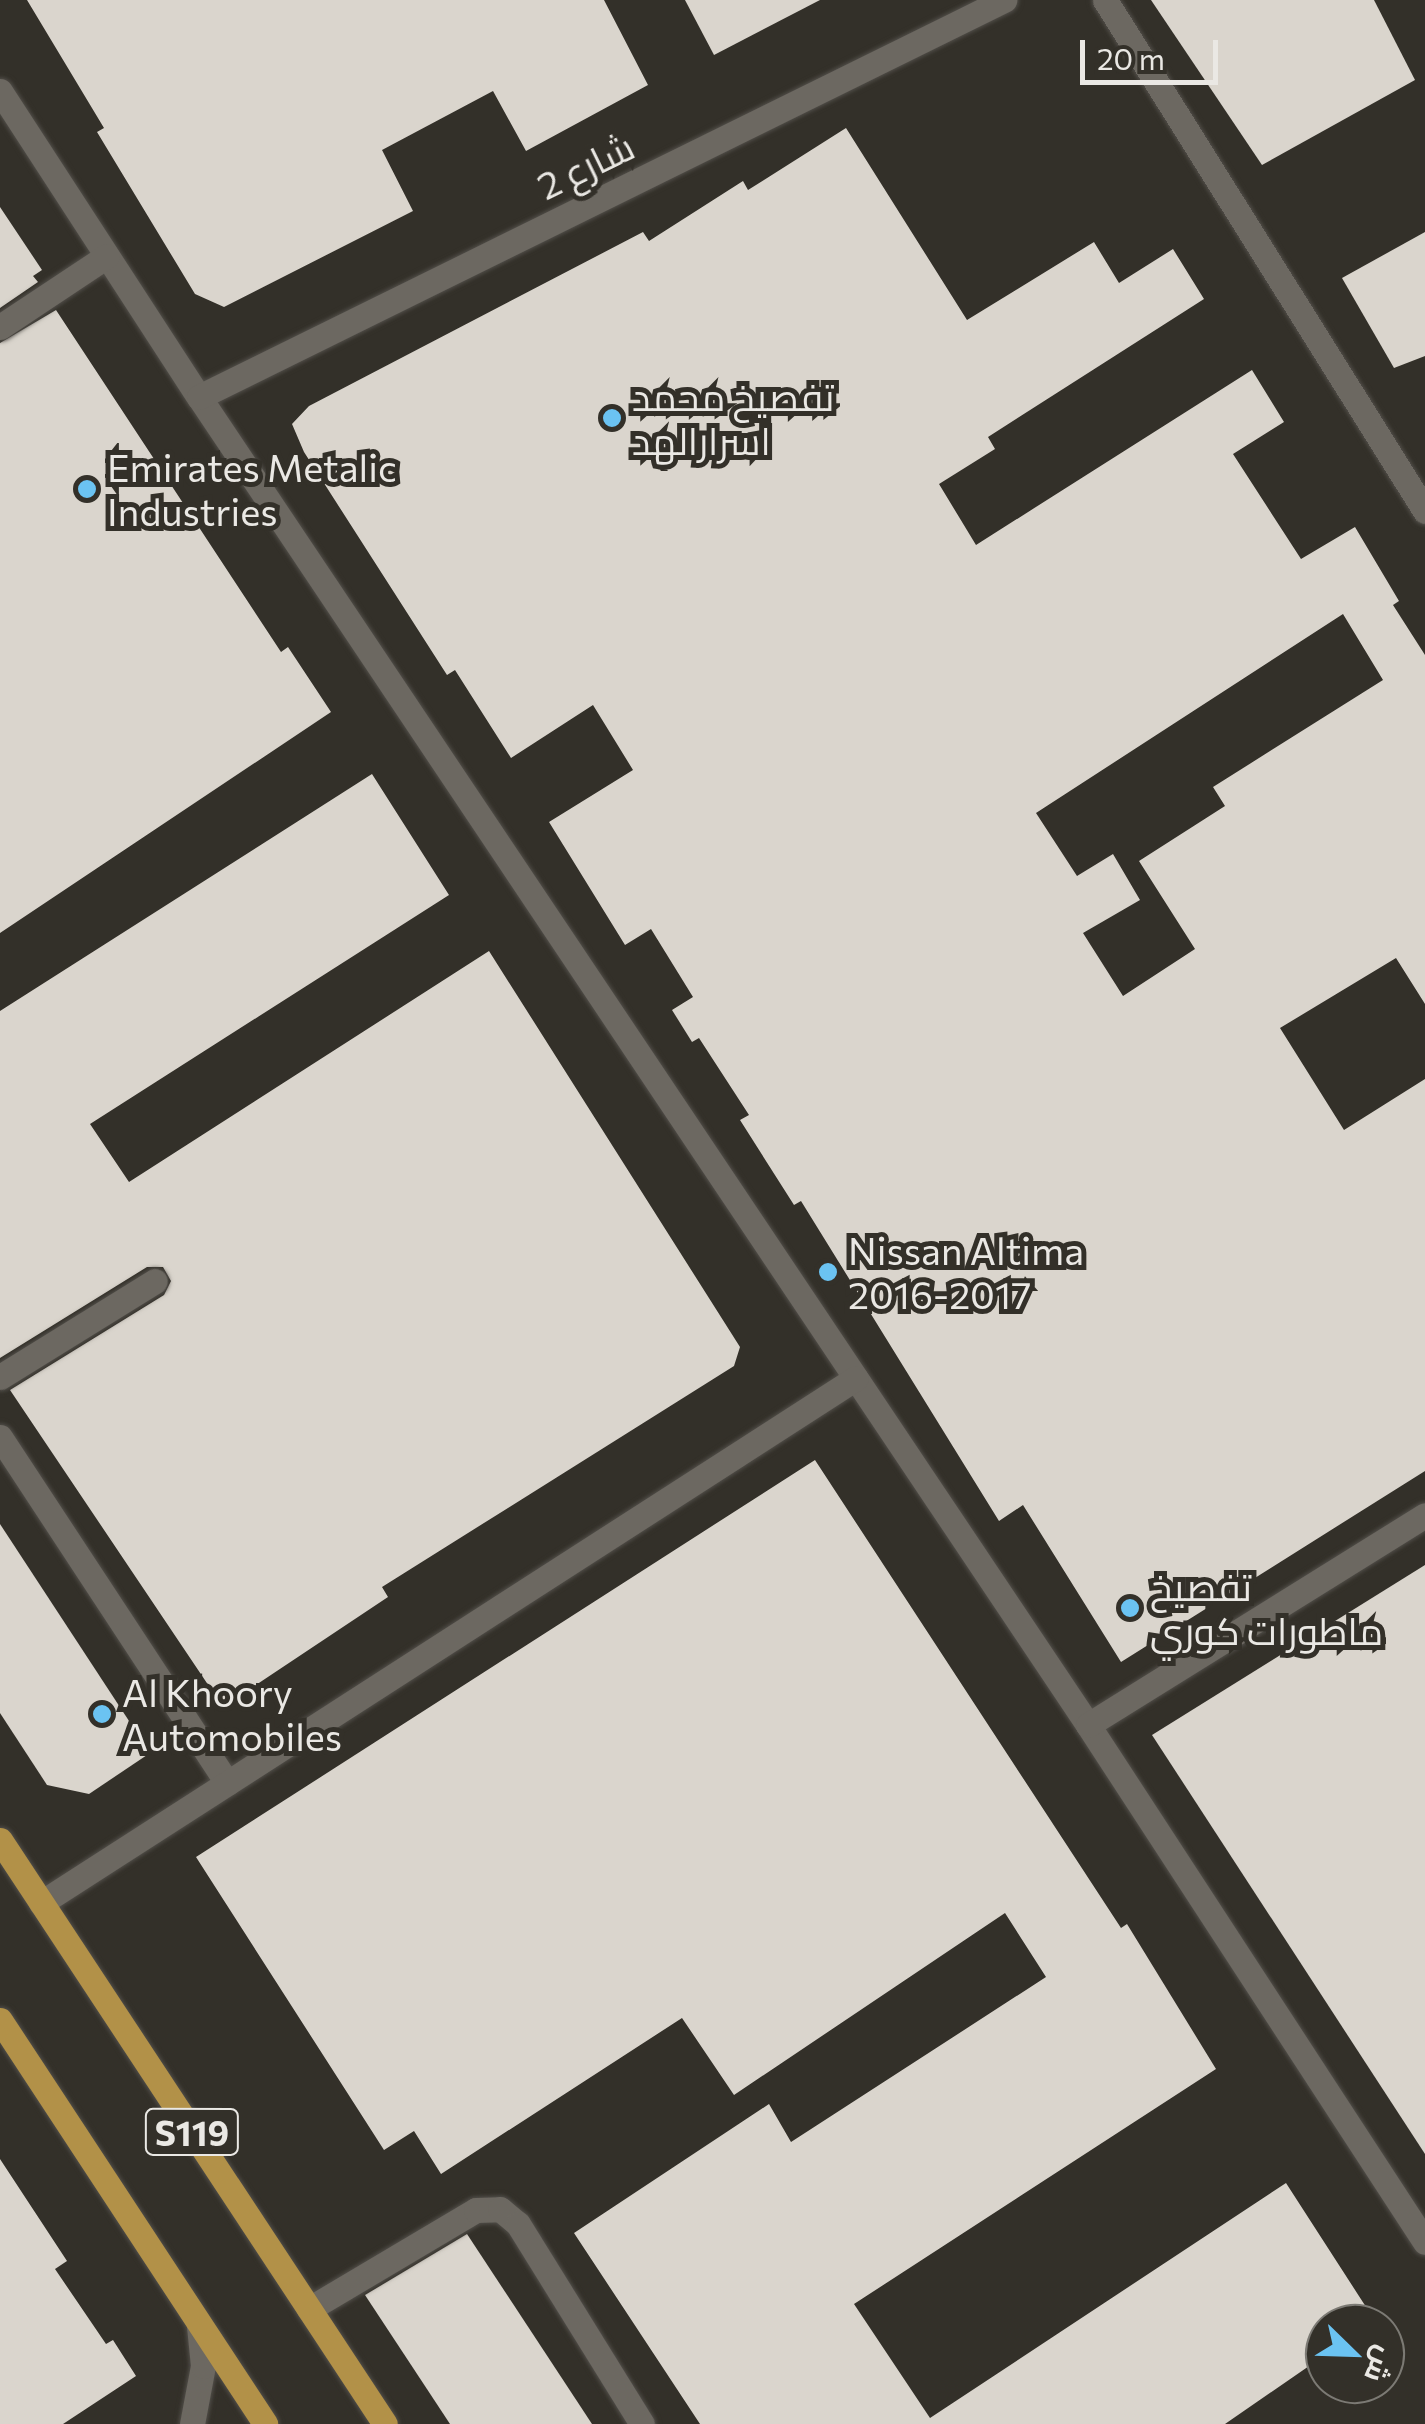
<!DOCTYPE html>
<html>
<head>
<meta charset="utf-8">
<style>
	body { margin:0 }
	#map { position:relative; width:1425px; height:2424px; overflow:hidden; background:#333029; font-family:Commissioner,Cairo,sans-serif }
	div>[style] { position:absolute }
	.building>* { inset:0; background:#dad5cd }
	.roads { filter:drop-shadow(0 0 2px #514e49) drop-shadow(0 0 2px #514e49) }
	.minor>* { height:25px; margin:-12.5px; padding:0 12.5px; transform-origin:12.5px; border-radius:12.5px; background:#6c6861 }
	.major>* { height:25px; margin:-12.5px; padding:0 12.5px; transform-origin:12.5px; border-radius:12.5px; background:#b29148 }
	.dots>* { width:28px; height:28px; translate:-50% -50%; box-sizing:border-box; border:5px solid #333029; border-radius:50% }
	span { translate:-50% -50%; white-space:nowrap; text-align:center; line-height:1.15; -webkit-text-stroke:10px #333029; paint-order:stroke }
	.shield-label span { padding:2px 8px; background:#333029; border:2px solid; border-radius:8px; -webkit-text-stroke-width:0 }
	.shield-label { font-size:35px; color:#eae8e4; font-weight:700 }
	.street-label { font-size:38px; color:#eae8e4 }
	.poi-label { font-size:38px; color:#eae8e4 }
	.left { translate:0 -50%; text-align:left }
	.north { position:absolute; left:1305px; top:2304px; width:100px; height:100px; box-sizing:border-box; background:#333029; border:2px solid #7c7a74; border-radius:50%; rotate:113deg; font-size:28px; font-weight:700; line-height:40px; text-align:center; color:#eae8e4 }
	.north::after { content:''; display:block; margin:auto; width:35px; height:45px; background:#6bc3f2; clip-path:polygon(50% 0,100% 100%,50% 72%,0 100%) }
	.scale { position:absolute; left:1080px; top:40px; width:138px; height:45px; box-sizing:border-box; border:5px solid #eae8e4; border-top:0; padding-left:12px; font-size:30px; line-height:35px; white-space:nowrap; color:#eae8e4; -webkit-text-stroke:8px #333029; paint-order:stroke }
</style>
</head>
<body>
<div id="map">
	<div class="building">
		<div style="clip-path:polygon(27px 0,604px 0,648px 85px,526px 151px,493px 91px,382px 150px,413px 211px,224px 307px,195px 294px,97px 132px,104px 128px)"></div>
		<div style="clip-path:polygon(685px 0,820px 0,714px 55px)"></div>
		<div style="clip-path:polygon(1151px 0,1374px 0,1415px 80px,1262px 165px)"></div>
		<div style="clip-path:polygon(evenodd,846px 128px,967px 320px,1094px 242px,1119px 283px,1173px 249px,1204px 299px,988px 437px,995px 449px,939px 484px,976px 545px,1252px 370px,1284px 422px,1233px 454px,1301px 559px,1355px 527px,1399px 601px,1393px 605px,1425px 655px,1425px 1004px,1396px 958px,1280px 1028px,1344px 1130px,1425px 1079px,1425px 1471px,1121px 1662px,1023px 1505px,999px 1521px,801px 1201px,794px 1205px,740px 1120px,749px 1115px,699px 1038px,692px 1042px,672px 1010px,693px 997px,651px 929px,625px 945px,549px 822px,633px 770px,593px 705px,511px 758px,455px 670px,447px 675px,304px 452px,292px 424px,309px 406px,643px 232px,649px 241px,743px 181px,748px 190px,846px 128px,1343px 614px,1383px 680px,1213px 787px,1225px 806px,1139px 861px,1195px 949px,1123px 996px,1083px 933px,1140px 900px,1113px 854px,1077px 876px,1036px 813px,1343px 614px)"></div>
		<div style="clip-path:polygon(0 207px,42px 270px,33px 276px,38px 282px,0 308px)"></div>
		<div style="clip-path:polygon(1425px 232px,1425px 356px,1394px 368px,1342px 278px)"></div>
		<div style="clip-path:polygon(56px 310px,281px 652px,288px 647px,331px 712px,0 933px,0 343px)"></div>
		<div style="clip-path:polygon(372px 774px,449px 895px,90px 1124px,129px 1182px,489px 951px,740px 1347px,734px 1366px,382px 1587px,388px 1597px,223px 1707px,10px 1390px,164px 1295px,171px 1281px,163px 1267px,147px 1267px,0 1358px,0 1011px)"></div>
		<div style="clip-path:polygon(815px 1460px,1121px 1928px,1127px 1924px,1216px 2069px,854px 2304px,930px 2418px,1286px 2183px,1377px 2324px,1325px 2324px,1325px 2355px,1225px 2424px,700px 2424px,574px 2233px,769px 2104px,791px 2142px,1046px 1977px,1005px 1913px,734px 2095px,682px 2018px,441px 2174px,414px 2131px,384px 2150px,196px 1857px)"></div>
		<div style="clip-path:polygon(0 1524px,150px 1753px,89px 1794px,47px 1785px,0 1713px)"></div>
		<div style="clip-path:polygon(1425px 1565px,1425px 2154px,1152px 1735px)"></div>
		<div style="clip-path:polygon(0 2159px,67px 2261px,55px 2269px,106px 2344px,113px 2340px,136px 2376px,63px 2424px,0 2424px)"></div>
		<div style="clip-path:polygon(467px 2234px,592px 2424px,450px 2424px,365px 2295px)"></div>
	</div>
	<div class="roads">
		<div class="minor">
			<div style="left:1105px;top:0;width:603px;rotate:57.94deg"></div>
			<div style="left:0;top:91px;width:365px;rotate:57deg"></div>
			<div style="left:199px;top:397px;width:1598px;rotate:56.2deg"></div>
			<div style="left:1088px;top:1725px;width:617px;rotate:56.9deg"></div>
			<div style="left:0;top:327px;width:128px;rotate:-33.6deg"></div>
			<div style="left:199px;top:397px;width:898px;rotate:-26.25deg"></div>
			<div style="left:0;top:1377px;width:182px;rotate:-31.8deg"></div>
			<div style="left:0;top:1437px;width:414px;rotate:56.7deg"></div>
			<div style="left:1088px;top:1725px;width:397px;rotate:-31.9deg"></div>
			<div style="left:41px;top:1903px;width:969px;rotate:-32.79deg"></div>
			<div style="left:309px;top:2309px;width:194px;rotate:-30.7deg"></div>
			<div style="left:476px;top:2210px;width:24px;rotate:-2deg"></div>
			<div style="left:500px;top:2209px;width:23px;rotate:40deg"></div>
			<div style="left:518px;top:2224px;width:235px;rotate:58.2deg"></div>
			<div style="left:192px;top:2424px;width:59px;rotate:-79.3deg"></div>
			<div style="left:203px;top:2366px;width:40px;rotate:-95.7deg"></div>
		</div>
		<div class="major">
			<div style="left:0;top:1840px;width:699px;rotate:56.61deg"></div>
			<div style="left:0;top:2020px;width:483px;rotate:56.7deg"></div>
		</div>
	</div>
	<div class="dots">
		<div style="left:612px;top:418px;background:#6bc3f2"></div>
		<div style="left:87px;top:489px;background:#6bc3f2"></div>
		<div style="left:828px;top:1272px;background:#6bc3f2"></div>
		<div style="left:1130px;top:1608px;background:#6bc3f2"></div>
		<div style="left:102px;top:1714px;background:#6bc3f2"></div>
	</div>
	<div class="shield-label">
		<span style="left:192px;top:2132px">S119</span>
	</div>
	<div class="street-label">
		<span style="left:585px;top:165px;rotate:-26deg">شارع 2</span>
	</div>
	<div class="poi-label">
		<span class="left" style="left:632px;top:418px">تفصيخ محمد<br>اسرارالهد</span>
		<span class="left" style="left:107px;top:489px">Emirates Metalic<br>Industries</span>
		<span class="left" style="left:848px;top:1272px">Nissan Altima<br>2016-2017</span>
		<span class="left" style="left:1150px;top:1608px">تفصيخ<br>ماطورات كوري</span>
		<span class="left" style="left:122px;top:1714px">Al Khoory<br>Automobiles</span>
	</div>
	<div class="north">ش</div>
	<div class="scale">20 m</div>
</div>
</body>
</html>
